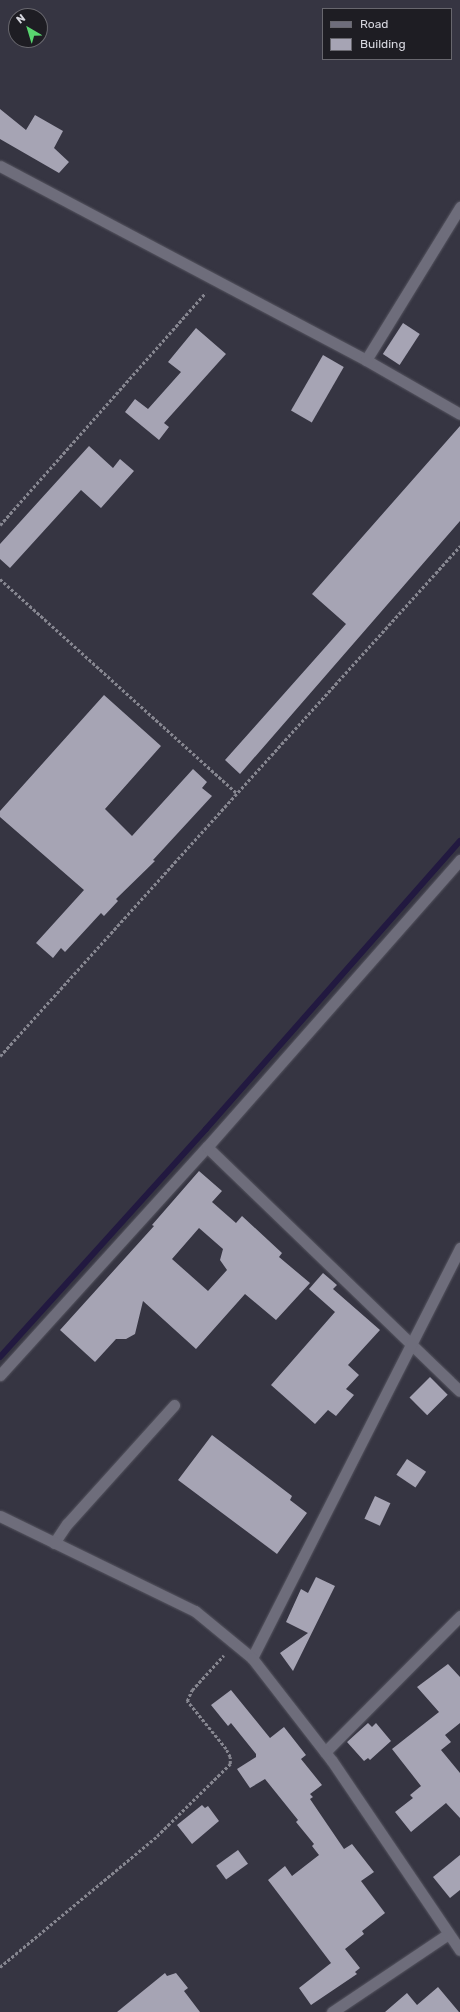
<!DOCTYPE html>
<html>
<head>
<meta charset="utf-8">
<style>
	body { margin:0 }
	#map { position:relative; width:460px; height:2012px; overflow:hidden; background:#363542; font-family:Rubik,sans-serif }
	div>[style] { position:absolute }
	.stream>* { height:6px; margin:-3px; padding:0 3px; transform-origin:3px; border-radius:3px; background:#221940 }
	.building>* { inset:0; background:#a6a4b4; transform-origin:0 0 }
	.path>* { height:2.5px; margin-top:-1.25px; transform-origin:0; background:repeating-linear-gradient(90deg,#868690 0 3px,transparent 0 5px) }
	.roads { filter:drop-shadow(0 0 1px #55545f) drop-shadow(0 0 1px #55545f) }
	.service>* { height:11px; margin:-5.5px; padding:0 5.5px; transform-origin:5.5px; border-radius:5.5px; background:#6e6d7b }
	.minor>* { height:11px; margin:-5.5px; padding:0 5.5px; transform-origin:5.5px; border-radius:5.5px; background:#6e6d7b }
	.tertiary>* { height:11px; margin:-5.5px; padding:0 5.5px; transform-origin:5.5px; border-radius:5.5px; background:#6e6d7b }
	span { translate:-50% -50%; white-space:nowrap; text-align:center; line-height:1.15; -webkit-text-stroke:4px #1e1d23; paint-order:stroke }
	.legend { position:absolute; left:322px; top:8px; width:130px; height:52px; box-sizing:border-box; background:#1e1d23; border:1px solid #68676e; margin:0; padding:5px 7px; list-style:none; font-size:12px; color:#d6d6de }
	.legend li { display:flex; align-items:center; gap:8px; height:20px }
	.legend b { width:20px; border:1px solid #68676e }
	.north { position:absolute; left:8px; top:8px; width:40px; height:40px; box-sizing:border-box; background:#1e1d23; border:1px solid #68676e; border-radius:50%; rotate:322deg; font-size:11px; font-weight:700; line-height:16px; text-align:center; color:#d6d6de }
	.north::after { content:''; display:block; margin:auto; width:14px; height:18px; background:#59d56f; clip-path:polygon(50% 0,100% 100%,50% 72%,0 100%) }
</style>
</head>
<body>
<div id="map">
	<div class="stream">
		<div style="left:0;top:1357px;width:307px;rotate:-47.9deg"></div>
		<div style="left:206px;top:1129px;width:384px;rotate:-48.6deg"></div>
	</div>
	<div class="building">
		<div style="clip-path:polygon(0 109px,26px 130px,35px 115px,63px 131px,54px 148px,69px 162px,59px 173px,0 139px)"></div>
		<div style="left:403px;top:323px;width:20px;height:37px;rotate:33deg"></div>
		<div style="clip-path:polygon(196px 328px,226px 354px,164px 423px,169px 427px,159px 440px,125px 412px,135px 399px,148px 409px,181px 372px,168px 362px)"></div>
		<div style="left:323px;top:355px;width:24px;height:64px;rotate:30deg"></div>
		<div style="clip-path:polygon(460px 426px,460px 521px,240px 774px,225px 760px,346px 624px,312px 594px)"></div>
		<div style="clip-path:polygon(89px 446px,113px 468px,120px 459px,134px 471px,101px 508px,81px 490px,10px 568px,0 559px,0 544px)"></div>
		<div style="clip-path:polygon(104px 695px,161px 746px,105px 809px,132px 836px,193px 769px,207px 782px,202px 788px,212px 796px,153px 860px,155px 861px,116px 899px,118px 901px,104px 916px,101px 913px,65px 952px,61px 948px,53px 958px,36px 943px,84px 890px,0 817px,0 811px)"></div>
		<div style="clip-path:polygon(evenodd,199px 1171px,222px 1191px,212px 1202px,236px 1223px,242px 1216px,282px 1253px,279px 1257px,310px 1283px,276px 1320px,245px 1294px,196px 1349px,143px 1301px,135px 1334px,126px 1339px,116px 1339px,95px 1362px,60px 1330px,154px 1226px,152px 1225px,199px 1171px,199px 1228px,223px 1249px,220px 1260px,227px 1270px,208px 1291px,172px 1259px,199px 1228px)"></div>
		<div style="clip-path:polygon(323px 1273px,337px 1285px,333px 1289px,380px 1330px,348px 1365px,359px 1375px,346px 1389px,354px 1395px,336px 1416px,328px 1410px,315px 1424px,271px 1385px,335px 1312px,309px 1289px)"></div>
		<div style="left:430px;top:1377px;width:25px;height:29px;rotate:45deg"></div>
		<div style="clip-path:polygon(212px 1435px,292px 1496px,290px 1500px,307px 1513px,277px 1554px,178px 1480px)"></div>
		<div style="left:407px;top:1459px;width:23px;height:19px;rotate:34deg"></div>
		<div style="left:375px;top:1496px;width:17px;height:25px;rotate:25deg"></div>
		<div style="clip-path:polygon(316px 1577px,335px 1586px,293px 1671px,280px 1653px,308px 1633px,286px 1622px,301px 1589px,308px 1593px)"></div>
		<div style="clip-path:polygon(448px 1664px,460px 1677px,460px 1723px,445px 1735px,451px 1742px,441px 1750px,460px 1773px,460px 1818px,446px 1803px,411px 1832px,395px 1812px,413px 1798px,410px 1795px,421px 1786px,392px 1749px,439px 1712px,417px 1687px)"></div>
		<div style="clip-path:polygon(231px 1690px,270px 1738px,284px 1727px,306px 1755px,301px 1759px,322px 1785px,310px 1794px,313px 1797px,310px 1799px,344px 1849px,352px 1844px,374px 1872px,361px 1881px,385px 1913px,362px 1931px,364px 1934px,345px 1949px,360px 1968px,355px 1972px,357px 1974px,311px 2005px,299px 1988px,331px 1963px,268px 1880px,285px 1866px,292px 1876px,319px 1855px,312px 1846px,314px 1844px,296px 1822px,298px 1820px,265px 1779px,250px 1788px,237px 1769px,256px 1757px,256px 1754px,231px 1723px,228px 1726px,211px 1705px)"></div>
		<div style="clip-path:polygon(368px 1723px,372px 1727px,376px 1723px,391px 1741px,370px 1760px,368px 1758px,364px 1761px,347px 1742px)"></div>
		<div style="clip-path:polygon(202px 1805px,205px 1808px,208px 1806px,219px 1821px,192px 1844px,177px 1825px)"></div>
		<div style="left:238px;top:1850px;width:17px;height:27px;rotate:54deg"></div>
		<div style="clip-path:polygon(460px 1855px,460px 1890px,450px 1898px,433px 1877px)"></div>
		<div style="clip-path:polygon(165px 1973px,167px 1976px,176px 1973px,188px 1988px,184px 1991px,200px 2012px,117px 2012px)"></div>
		<div style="clip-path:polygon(438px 1987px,459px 2012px,385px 2012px,407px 1993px,417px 2005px)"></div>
	</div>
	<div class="path">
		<div style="left:0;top:525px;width:310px;rotate:-48.5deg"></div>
		<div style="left:0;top:579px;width:319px;rotate:42.1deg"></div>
		<div style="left:0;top:1056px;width:687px;rotate:-47.95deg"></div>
		<div style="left:0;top:1967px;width:204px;rotate:-39.8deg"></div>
		<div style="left:157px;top:1836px;width:103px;rotate:-44.6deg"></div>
		<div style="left:230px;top:1764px;width:7px;rotate:-90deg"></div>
		<div style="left:230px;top:1757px;width:9px;rotate:-117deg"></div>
		<div style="left:226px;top:1749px;width:62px;rotate:-129.1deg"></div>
		<div style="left:187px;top:1701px;width:12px;rotate:-66deg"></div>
		<div style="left:192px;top:1690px;width:47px;rotate:-47.6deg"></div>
	</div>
	<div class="roads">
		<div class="service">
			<div style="left:0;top:1375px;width:308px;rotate:-47.8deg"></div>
			<div style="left:207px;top:1147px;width:383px;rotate:-48.6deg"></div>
			<div style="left:54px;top:1543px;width:23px;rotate:-56deg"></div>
			<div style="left:67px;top:1524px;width:160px;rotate:-48deg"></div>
		</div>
		<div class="minor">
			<div style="left:0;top:166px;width:414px;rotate:27.9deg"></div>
			<div style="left:366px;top:360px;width:108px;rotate:29.9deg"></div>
			<div style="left:366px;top:360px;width:180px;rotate:-58.4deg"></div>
			<div style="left:207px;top:1147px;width:351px;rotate:44deg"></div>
			<div style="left:252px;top:1658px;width:460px;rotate:-63.1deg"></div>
			<div style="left:325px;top:1752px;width:192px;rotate:-45.2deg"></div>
			<div style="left:332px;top:2012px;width:140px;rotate:-33.9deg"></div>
		</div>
		<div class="tertiary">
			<div style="left:0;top:1516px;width:217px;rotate:26deg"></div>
			<div style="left:195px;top:1611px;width:74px;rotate:39.5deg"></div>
			<div style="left:252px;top:1658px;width:130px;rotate:52.2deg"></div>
			<div style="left:332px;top:1761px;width:228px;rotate:55.9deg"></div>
		</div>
	</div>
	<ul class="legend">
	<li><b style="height:5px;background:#6e6d7b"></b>Road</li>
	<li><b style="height:11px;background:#a6a4b4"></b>Building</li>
	</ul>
	<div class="north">N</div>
</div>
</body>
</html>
